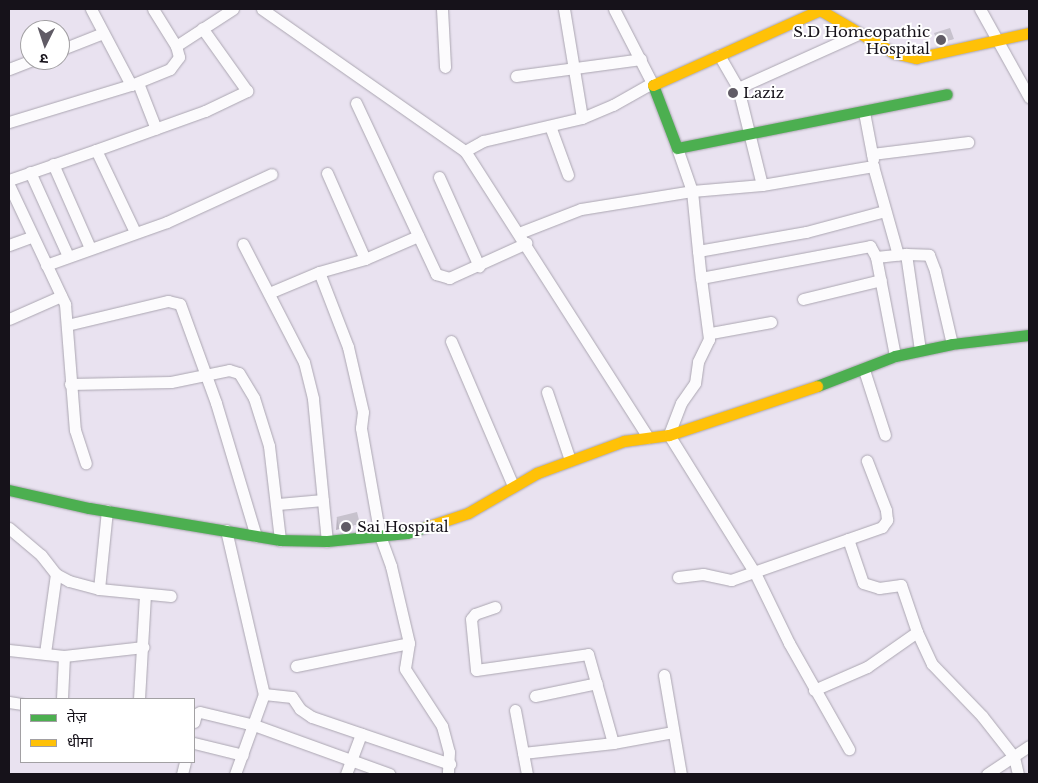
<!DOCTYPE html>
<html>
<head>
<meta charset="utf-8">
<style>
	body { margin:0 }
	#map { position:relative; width:1038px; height:783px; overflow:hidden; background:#e9e2f0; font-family:"Libre Baskerville","Noto Sans Devanagari",serif }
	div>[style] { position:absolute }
	.shadow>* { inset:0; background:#0003 }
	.building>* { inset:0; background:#c7c2cd; transform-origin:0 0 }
	.roads { filter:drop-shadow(0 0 1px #aba6b1) drop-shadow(0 0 1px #aba6b1) }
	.street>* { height:11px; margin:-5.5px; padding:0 5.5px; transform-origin:5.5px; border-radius:5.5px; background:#fcfbfd }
	.fast>* { height:11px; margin:-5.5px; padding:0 5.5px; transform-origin:5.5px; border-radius:5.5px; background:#4caf50 }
	.slow>* { height:11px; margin:-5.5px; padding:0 5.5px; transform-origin:5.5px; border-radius:5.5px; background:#ffc107 }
	.dots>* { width:14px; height:14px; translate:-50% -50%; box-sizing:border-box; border:2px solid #fff; border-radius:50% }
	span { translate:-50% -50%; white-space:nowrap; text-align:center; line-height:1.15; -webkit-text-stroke:4px #fff; paint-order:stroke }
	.poi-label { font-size:15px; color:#16121a }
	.right { translate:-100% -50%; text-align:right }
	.left { translate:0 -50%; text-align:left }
	.frame { position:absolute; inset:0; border:10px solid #16121a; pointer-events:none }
	.legend { position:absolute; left:20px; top:698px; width:175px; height:65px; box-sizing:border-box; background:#fff; border:1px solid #a2a0a3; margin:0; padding:6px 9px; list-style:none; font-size:15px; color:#16121a }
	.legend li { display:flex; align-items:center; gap:10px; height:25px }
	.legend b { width:25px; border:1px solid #a2a0a3 }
	.north { position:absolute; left:20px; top:20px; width:50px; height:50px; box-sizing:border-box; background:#fff; border:1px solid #a2a0a3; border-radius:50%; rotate:184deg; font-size:14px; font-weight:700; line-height:20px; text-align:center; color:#16121a }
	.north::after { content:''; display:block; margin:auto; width:18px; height:22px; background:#605b65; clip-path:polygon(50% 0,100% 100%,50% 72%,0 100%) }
</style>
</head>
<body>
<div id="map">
	<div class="shadow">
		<div style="clip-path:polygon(935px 34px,953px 39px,936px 44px)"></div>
		<div style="clip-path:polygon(337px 517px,358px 524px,336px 530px)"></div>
	</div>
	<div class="building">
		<div style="clip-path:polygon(950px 28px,954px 39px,938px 43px,934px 33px)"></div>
		<div style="left:357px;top:512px;width:12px;height:21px;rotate:76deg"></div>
	</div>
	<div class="roads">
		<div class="street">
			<div style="left:91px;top:9px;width:86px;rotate:62.2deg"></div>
			<div style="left:131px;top:85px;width:42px;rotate:-22.3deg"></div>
			<div style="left:170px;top:69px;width:15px;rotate:-53deg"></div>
			<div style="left:179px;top:57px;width:11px;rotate:-105deg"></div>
			<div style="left:176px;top:46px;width:68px;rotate:-33deg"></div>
			<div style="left:153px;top:9px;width:44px;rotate:58.1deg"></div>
			<div style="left:262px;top:9px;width:248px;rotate:35deg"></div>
			<div style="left:465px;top:151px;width:340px;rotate:57.4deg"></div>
			<div style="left:442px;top:9px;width:58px;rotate:87deg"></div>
			<div style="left:564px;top:9px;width:110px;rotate:80.6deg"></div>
			<div style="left:980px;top:9px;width:101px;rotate:60.9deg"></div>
			<div style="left:60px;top:50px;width:46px;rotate:-21.6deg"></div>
			<div style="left:719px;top:55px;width:38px;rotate:60deg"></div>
			<div style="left:738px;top:88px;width:100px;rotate:76.1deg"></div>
			<div style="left:9px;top:69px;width:26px;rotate:-21deg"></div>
			<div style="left:516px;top:76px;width:126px;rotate:-7.7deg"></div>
			<div style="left:138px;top:83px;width:49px;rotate:68.6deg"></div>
			<div style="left:738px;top:88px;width:132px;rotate:-24.2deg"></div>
			<div style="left:356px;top:103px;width:189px;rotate:64.9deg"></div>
			<div style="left:436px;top:274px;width:14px;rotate:17deg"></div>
			<div style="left:449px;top:278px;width:85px;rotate:-24.4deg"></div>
			<div style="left:864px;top:112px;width:48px;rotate:79.2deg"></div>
			<div style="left:9px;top:122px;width:127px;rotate:-16.9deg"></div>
			<div style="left:550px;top:126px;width:52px;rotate:69.8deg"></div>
			<div style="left:677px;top:148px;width:46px;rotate:70.8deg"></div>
			<div style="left:692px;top:191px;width:70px;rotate:-4.9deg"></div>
			<div style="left:762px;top:185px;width:113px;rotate:-9.7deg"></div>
			<div style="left:873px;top:166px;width:92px;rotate:74.3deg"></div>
			<div style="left:96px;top:150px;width:116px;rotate:-19.7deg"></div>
			<div style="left:205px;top:111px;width:47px;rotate:-25.5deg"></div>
			<div style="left:247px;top:91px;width:77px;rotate:-125.5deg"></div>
			<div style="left:465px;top:151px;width:21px;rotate:-29deg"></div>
			<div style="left:483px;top:141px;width:102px;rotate:-13.1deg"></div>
			<div style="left:582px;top:118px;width:34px;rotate:-23deg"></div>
			<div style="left:613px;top:105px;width:45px;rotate:-29.4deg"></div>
			<div style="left:652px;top:83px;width:83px;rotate:-117.2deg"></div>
			<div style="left:872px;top:154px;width:97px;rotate:-7.1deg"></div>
			<div style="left:53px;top:164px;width:92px;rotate:66.2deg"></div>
			<div style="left:30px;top:172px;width:92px;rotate:65.7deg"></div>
			<div style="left:327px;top:173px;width:94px;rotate:66.2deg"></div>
			<div style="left:439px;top:177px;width:98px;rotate:65.8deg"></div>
			<div style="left:9px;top:180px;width:92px;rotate:-19deg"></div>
			<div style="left:96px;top:150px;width:91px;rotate:64.6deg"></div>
			<div style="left:9px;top:185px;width:132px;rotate:64.8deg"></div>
			<div style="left:65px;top:304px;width:126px;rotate:85.5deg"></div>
			<div style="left:75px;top:430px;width:35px;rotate:72deg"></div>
			<div style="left:519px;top:233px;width:66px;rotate:-21.2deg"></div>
			<div style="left:581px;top:209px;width:112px;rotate:-9.2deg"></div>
			<div style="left:692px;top:191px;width:60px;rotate:84.3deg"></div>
			<div style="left:698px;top:251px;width:110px;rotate:-10deg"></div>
			<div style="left:806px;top:232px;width:82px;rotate:-14.9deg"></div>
			<div style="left:243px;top:244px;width:133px;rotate:62.7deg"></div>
			<div style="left:304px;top:362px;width:38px;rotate:76deg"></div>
			<div style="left:313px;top:399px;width:143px;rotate:84.4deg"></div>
			<div style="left:9px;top:245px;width:23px;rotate:-20deg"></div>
			<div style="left:698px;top:251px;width:27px;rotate:84deg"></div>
			<div style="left:701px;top:278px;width:172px;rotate:-10.7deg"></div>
			<div style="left:870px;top:246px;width:13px;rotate:61deg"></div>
			<div style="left:876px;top:257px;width:101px;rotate:79.1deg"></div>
			<div style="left:906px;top:254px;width:97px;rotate:81.7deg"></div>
			<div style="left:876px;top:257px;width:30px;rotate:-6deg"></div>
			<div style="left:906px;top:254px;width:23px;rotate:2deg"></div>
			<div style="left:929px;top:255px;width:17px;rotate:69deg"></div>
			<div style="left:935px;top:271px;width:75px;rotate:76.9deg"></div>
			<div style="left:46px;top:265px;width:128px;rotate:-19.6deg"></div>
			<div style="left:167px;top:222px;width:115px;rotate:-24.6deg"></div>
			<div style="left:701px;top:278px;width:62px;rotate:82.5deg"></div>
			<div style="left:709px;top:339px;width:25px;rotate:116deg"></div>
			<div style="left:698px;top:362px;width:21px;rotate:98deg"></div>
			<div style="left:695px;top:383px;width:24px;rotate:125deg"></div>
			<div style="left:681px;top:403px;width:34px;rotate:111deg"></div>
			<div style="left:669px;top:435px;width:163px;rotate:58.1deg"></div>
			<div style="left:755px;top:573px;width:78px;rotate:64.1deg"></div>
			<div style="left:789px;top:643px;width:122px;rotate:60.5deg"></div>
			<div style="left:269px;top:293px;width:54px;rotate:-22.8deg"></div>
			<div style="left:319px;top:272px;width:48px;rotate:-15.8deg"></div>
			<div style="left:365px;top:259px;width:58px;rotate:-23.5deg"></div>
			<div style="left:803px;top:299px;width:80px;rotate:-13.7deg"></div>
			<div style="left:9px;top:319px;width:57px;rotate:-23.9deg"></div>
			<div style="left:67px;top:325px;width:104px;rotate:-13.4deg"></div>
			<div style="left:168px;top:301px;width:12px;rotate:14deg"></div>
			<div style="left:180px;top:304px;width:105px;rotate:70deg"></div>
			<div style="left:216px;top:403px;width:139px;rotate:73.3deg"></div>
			<div style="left:711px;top:333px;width:61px;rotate:-10.4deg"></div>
			<div style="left:451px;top:341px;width:158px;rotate:66.8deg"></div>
			<div style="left:864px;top:370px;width:68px;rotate:72.1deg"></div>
			<div style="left:70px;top:384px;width:101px;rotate:-1.1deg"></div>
			<div style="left:171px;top:382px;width:59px;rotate:-11.7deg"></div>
			<div style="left:229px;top:370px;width:10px;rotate:17deg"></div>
			<div style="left:239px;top:373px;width:29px;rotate:59deg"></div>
			<div style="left:254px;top:398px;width:50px;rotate:72.6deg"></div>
			<div style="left:269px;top:446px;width:95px;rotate:83.3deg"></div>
			<div style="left:547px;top:392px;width:72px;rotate:71.3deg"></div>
			<div style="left:278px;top:504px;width:45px;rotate:-5.1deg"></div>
			<div style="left:9px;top:528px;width:42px;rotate:40.2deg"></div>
			<div style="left:41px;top:555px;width:24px;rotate:52deg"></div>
			<div style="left:56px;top:574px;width:15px;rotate:28deg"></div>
			<div style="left:69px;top:581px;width:31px;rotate:15deg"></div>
			<div style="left:99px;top:589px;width:72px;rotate:5.6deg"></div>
			<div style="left:226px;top:530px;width:168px;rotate:77deg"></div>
			<div style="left:264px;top:694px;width:85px;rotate:109.9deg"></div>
			<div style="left:848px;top:539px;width:46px;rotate:71.2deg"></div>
			<div style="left:863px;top:583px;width:17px;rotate:17deg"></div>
			<div style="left:879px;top:588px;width:22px;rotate:-8deg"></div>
			<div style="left:901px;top:585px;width:50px;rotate:71.2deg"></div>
			<div style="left:917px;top:632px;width:35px;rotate:65deg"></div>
			<div style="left:932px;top:664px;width:72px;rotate:46.1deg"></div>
			<div style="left:982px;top:716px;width:52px;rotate:52deg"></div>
			<div style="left:1014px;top:757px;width:17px;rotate:77deg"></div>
			<div style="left:678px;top:577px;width:25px;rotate:-7deg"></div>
			<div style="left:703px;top:574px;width:29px;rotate:12deg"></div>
			<div style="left:731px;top:580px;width:160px;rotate:-19.3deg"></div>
			<div style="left:882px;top:527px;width:9px;rotate:-54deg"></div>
			<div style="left:887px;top:520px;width:10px;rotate:-96deg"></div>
			<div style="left:886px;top:510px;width:53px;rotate:-111.2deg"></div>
			<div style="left:99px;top:589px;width:79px;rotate:-84.2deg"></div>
			<div style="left:495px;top:607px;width:21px;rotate:161deg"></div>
			<div style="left:475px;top:614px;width:6px;rotate:129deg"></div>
			<div style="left:471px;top:619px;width:51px;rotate:84.4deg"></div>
			<div style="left:476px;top:670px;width:113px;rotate:-8.1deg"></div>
			<div style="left:588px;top:654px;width:92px;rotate:74.3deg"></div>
			<div style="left:613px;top:743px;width:61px;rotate:-10.4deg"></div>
			<div style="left:409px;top:643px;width:26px;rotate:99deg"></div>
			<div style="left:405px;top:669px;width:68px;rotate:57deg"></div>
			<div style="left:442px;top:726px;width:27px;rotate:75deg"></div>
			<div style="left:449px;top:752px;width:22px;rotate:93deg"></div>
			<div style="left:9px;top:650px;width:55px;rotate:6.2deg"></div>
			<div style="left:64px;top:656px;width:43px;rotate:92.7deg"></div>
			<div style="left:45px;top:653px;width:80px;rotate:-82.1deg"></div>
			<div style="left:64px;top:656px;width:80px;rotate:-6.5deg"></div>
			<div style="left:296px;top:666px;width:115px;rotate:-11.5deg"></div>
			<div style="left:409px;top:643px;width:79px;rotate:-103.2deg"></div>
			<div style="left:391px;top:566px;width:32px;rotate:-110deg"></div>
			<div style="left:380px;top:536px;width:110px;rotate:-100deg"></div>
			<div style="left:361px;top:428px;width:16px;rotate:-83deg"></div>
			<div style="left:363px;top:412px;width:67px;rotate:-103deg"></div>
			<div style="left:348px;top:347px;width:80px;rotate:-111.1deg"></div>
			<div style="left:664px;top:675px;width:100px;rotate:80.3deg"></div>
			<div style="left:814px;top:690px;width:58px;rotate:-23.5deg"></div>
			<div style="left:867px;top:667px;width:61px;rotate:-35deg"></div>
			<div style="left:264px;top:694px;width:28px;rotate:6deg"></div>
			<div style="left:292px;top:697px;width:14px;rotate:56deg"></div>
			<div style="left:300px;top:709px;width:14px;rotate:34deg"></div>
			<div style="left:312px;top:717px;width:146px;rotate:18.8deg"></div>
			<div style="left:535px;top:696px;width:63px;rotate:-11.8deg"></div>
			<div style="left:139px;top:699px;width:105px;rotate:-86.7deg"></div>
			<div style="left:9px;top:702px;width:12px;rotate:9deg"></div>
			<div style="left:515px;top:710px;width:65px;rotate:79.4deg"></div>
			<div style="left:194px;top:722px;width:8px;rotate:-76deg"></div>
			<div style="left:196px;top:714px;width:4px;rotate:-27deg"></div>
			<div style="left:200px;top:712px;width:56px;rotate:13.5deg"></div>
			<div style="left:254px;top:725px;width:144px;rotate:19.9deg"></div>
			<div style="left:194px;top:743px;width:50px;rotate:13.8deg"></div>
			<div style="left:523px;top:753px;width:91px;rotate:-6.3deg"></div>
			<div style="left:182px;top:774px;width:12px;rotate:-76deg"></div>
			<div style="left:346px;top:774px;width:43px;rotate:-69.4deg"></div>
			<div style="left:987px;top:774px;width:50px;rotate:-33.7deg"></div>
		</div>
		<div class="fast">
			<div style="left:653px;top:85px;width:67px;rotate:69.1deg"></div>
			<div style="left:677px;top:148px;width:275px;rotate:-11.3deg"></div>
			<div style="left:817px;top:386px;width:84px;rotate:-21deg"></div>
			<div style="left:895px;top:356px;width:58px;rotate:-11.9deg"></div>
			<div style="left:952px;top:344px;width:78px;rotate:-6.7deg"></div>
			<div style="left:9px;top:490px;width:82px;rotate:12.7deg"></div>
			<div style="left:89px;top:508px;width:194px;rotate:9.5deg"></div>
			<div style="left:280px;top:540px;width:47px;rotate:1.2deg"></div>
			<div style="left:327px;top:541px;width:80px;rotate:-5.7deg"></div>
			<div style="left:407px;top:533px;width:20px;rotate:-18deg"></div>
		</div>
		<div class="slow">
			<div style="left:653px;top:85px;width:183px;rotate:-24.2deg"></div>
			<div style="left:820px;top:10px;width:86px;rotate:30.2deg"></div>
			<div style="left:894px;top:53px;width:23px;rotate:13deg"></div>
			<div style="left:916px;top:58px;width:116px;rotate:-12.5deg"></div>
			<div style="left:426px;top:527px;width:44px;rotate:-18.4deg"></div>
			<div style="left:468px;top:513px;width:80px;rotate:-30.1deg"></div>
			<div style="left:537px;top:473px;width:93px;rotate:-20.2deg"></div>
			<div style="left:624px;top:441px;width:45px;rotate:-7.6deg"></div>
			<div style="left:669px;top:435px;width:156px;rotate:-18.3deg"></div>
		</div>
	</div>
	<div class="dots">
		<div style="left:941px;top:40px;background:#605b65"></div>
		<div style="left:733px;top:93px;background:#605b65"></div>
		<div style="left:346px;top:527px;background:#605b65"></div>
	</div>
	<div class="poi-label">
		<span class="right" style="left:930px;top:40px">S.D Homeopathic<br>Hospital</span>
		<span class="left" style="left:743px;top:93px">Laziz</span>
		<span class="left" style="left:357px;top:527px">Sai Hospital</span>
	</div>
	<div class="frame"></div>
	<ul class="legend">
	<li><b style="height:6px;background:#4caf50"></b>तेज़</li>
	<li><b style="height:6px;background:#ffc107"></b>धीमा</li>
	</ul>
	<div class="north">उ</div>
</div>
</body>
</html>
